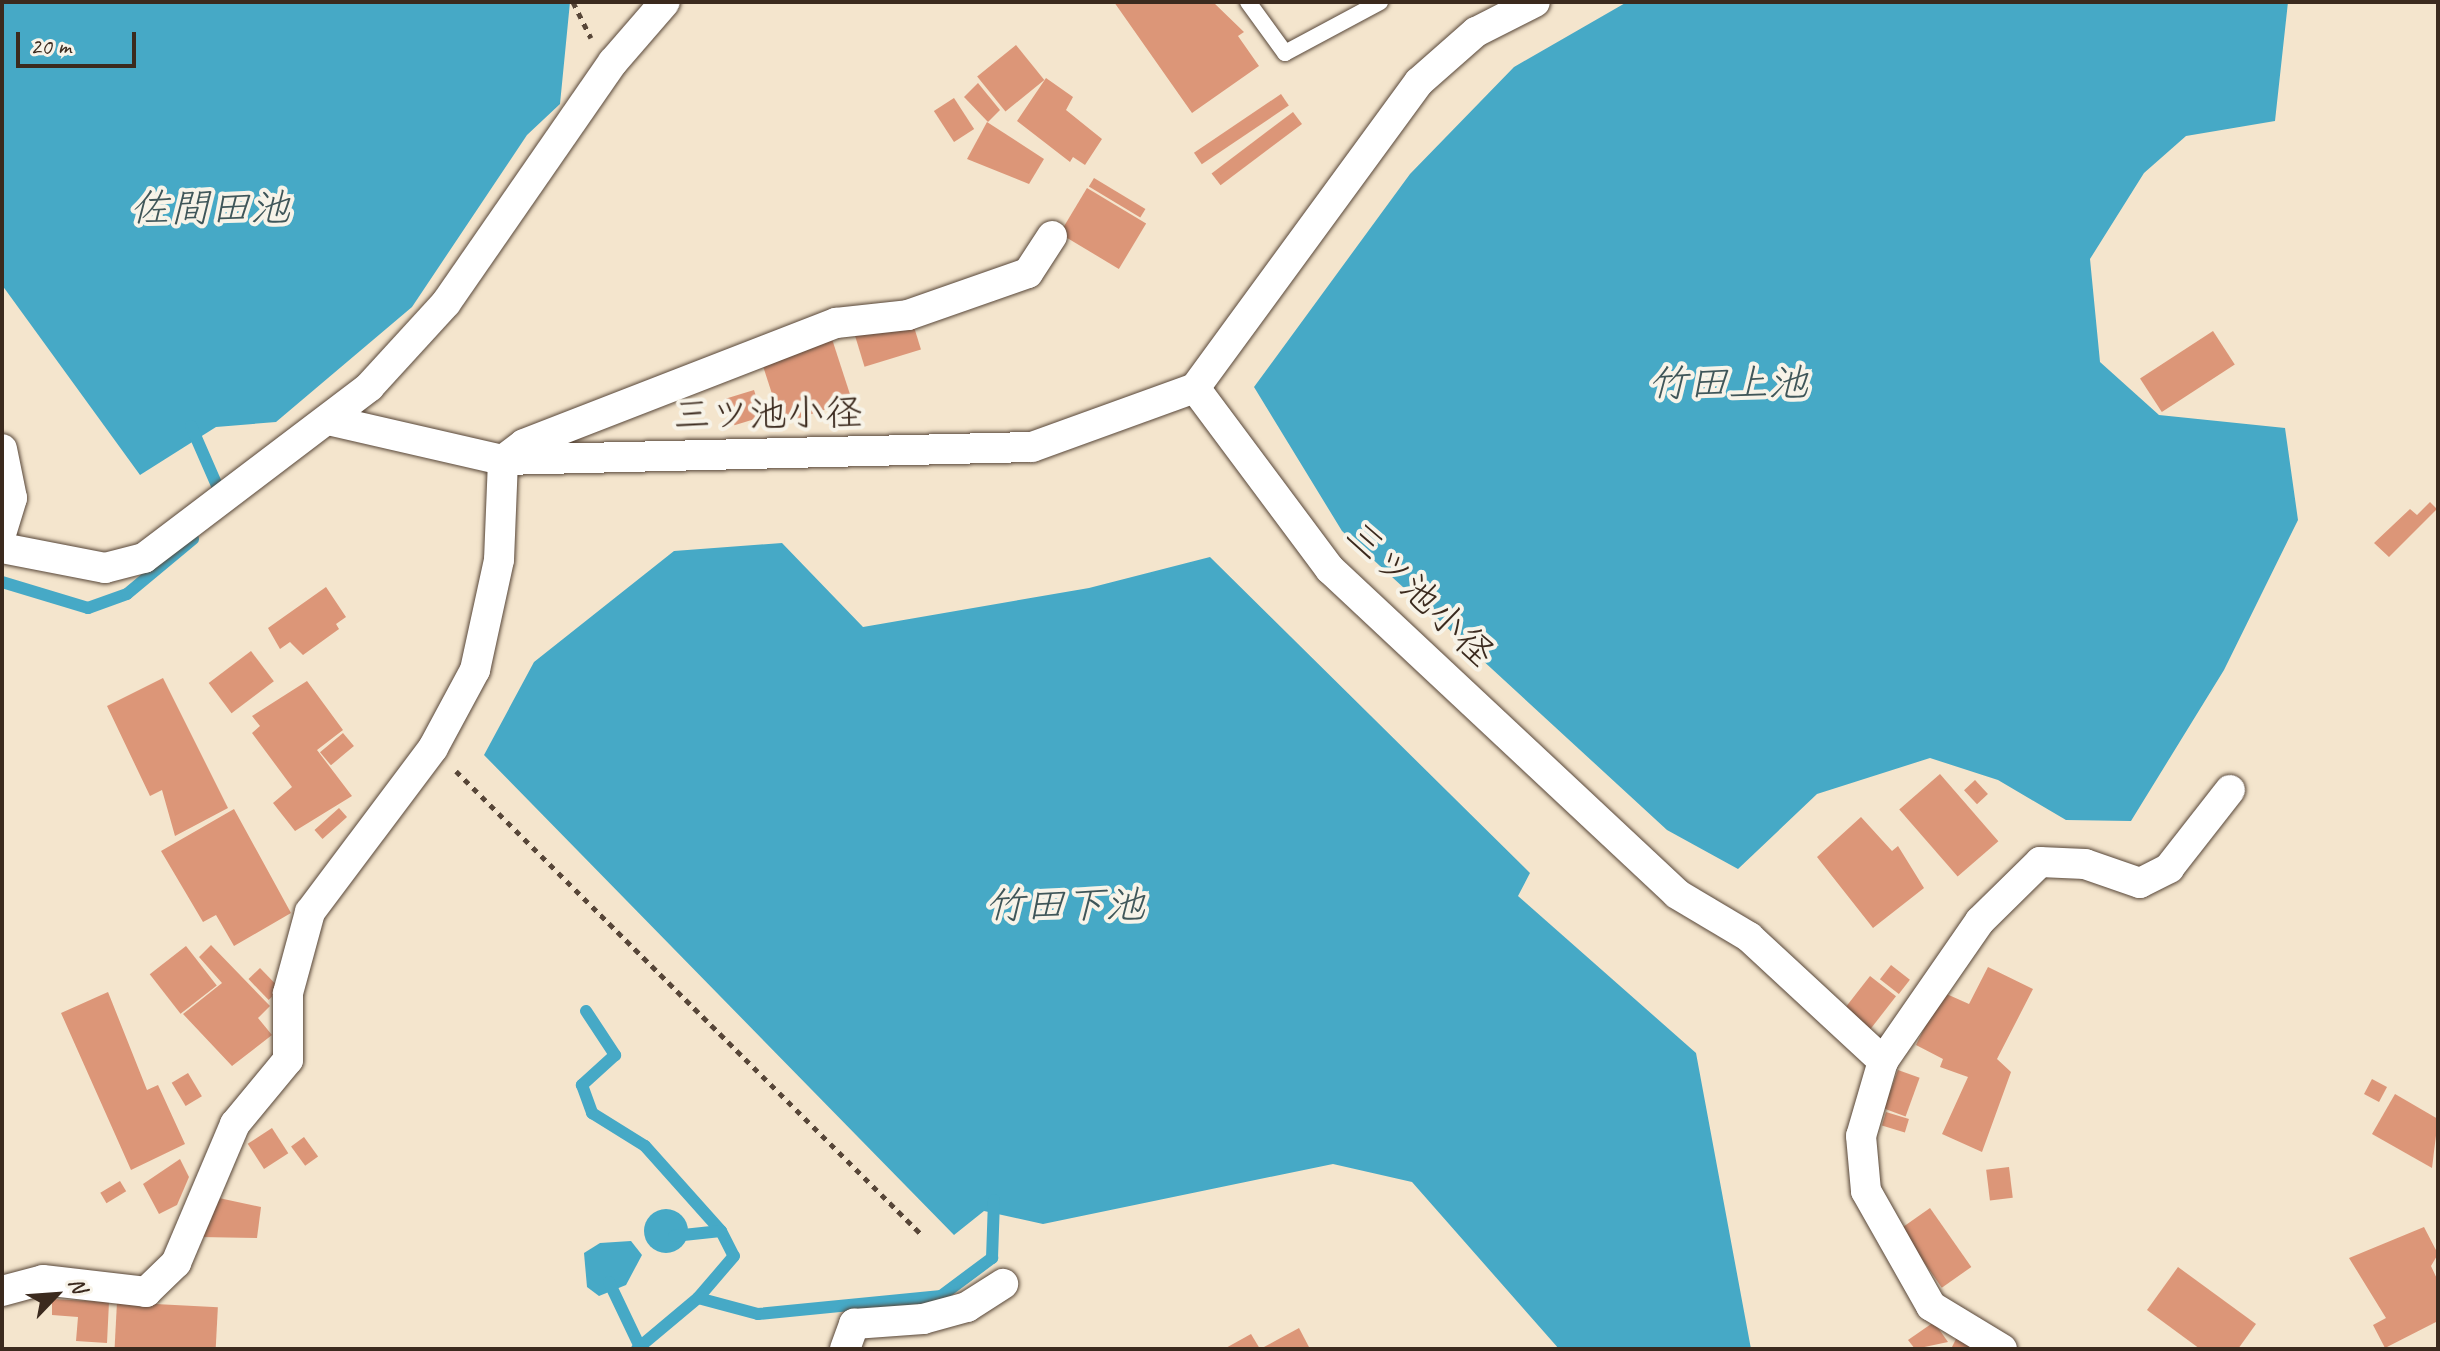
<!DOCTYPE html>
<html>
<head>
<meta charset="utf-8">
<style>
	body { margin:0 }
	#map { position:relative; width:2440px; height:1351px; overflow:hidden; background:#f4e5cd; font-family:Caveat,"Klee One",sans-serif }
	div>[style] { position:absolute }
	.water>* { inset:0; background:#46a9c6 }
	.round { border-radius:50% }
	.stream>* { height:12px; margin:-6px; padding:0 6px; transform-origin:6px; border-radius:6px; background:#46a9c6 }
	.building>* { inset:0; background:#dc9678; transform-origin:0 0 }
	.path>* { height:5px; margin-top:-2.5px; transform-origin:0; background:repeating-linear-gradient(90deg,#574638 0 6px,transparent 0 12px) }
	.roads { filter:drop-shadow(0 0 2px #574638) drop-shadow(0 0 2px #574638) }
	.lane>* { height:16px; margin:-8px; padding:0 8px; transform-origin:8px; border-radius:8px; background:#fff }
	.street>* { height:30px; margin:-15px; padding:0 15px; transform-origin:15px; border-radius:15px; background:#fff }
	span { translate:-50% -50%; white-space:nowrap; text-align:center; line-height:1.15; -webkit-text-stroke:8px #f7f3e8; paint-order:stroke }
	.street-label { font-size:38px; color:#3b2a1e }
	.water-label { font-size:40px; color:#3f5659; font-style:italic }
	.frame { position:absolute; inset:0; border:4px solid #3b2a1e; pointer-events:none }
	.north { position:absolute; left:16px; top:1255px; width:80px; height:80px; -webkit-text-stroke:6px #f7f3e8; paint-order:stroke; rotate:65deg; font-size:22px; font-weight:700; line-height:32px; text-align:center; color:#3b2a1e }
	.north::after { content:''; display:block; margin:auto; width:28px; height:36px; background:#3b2a1e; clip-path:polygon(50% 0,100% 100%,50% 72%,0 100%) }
	.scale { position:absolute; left:16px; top:32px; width:120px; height:36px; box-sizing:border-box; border:4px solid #3b2a1e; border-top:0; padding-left:10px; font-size:24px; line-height:28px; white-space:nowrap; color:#3b2a1e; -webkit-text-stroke:6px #f7f3e8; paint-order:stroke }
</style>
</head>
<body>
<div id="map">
	<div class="water">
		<div style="clip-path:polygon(2px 2px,570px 2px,560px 104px,527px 135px,412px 307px,276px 422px,216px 427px,140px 475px,2px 285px)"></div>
		<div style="clip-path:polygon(1627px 2px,2288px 2px,2275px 121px,2186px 136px,2144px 173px,2090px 259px,2100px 362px,2159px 415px,2285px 428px,2298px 520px,2224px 670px,2131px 821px,2066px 820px,1998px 780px,1930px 758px,1817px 794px,1738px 869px,1667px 830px,1342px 531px,1254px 387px,1410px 174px,1514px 67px)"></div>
		<div style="clip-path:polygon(782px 543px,863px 627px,1089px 588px,1210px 557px,1530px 873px,1518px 896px,1696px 1053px,1751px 1349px,1559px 1349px,1412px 1182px,1333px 1164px,1043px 1224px,984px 1211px,954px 1235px,484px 755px,534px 662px,674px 551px)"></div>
		<div class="round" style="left:644px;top:1209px;width:44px;height:44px"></div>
		<div style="clip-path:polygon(631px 1241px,642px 1255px,626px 1285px,599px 1296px,587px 1287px,584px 1253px,600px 1243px)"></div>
	</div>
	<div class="stream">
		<div style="left:191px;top:426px;width:77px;rotate:66.4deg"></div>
		<div style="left:2px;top:582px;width:90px;rotate:16.8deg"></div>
		<div style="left:88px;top:608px;width:41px;rotate:-19.7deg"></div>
		<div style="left:127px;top:594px;width:86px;rotate:-39.8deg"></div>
		<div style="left:586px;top:1011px;width:53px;rotate:56.6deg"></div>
		<div style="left:615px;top:1055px;width:45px;rotate:137.7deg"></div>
		<div style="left:582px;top:1085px;width:30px;rotate:70deg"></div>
		<div style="left:592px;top:1113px;width:62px;rotate:31.9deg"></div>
		<div style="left:645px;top:1146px;width:114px;rotate:48.2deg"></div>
		<div style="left:721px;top:1231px;width:28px;rotate:63deg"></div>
		<div style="left:734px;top:1256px;width:55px;rotate:130.6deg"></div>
		<div style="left:674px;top:1236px;width:47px;rotate:-6.1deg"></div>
		<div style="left:609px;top:1282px;width:72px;rotate:64.5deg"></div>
		<div style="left:637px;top:1349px;width:80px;rotate:-39.9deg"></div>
		<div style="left:698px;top:1298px;width:62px;rotate:14.9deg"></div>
		<div style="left:758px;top:1314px;width:184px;rotate:-5.6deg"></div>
		<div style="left:941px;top:1296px;width:64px;rotate:-36.7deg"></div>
		<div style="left:992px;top:1258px;width:58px;rotate:-88deg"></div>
	</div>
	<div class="building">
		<div style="clip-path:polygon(1114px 2px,1213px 2px,1244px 32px,1238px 36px,1259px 66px,1192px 113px)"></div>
		<div style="left:1016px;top:45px;width:45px;height:50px;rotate:51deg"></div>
		<div style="clip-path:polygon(1046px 78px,1073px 97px,1066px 110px,1102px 139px,1085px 165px,1073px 157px,1070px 162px,1017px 121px)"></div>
		<div style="clip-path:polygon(978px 83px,1000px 110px,988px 122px,964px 97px)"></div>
		<div style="left:1281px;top:94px;width:14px;height:105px;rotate:56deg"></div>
		<div style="left:954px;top:98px;width:37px;height:24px;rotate:57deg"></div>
		<div style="left:1293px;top:112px;width:15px;height:102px;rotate:53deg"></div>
		<div style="clip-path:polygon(987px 122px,1044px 159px,1029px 184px,967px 159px)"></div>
		<div style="left:1094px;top:178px;width:60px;height:10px;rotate:31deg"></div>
		<div style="left:1087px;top:188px;width:69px;height:53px;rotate:31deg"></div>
		<div style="left:911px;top:317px;width:34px;height:59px;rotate:73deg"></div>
		<div style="left:2213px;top:331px;width:40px;height:87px;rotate:57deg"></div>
		<div style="left:832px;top:339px;width:65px;height:74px;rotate:72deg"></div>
		<div style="left:754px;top:390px;width:28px;height:29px;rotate:73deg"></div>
		<div style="clip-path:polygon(2430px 502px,2437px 509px,2389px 557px,2374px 543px,2410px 509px,2417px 515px)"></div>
		<div style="clip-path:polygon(326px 587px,346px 617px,336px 624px,339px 629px,303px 655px,290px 642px,280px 649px,268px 628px)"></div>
		<div style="left:251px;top:651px;width:38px;height:53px;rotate:53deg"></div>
		<div style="clip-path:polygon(163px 678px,228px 808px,175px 836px,162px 790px,150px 796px,107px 706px)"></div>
		<div style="clip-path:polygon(307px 681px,343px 730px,317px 750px,352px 796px,295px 831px,273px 803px,292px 787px,252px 733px,260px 726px,252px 716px)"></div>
		<div style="left:343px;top:733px;width:17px;height:30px;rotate:50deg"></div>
		<div style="left:1940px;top:774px;width:89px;height:54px;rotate:49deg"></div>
		<div style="left:1975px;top:780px;width:19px;height:15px;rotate:47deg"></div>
		<div style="left:339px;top:808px;width:12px;height:33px;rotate:48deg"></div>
		<div style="clip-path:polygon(234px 809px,291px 913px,234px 946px,216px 915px,203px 922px,161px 851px)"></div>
		<div style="clip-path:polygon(1861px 817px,1892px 851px,1898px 846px,1924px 888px,1873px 928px,1817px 857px)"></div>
		<div style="clip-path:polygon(211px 945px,270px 1006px,258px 1018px,272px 1035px,232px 1066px,183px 1014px,222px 983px,199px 957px)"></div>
		<div style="left:186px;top:946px;width:50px;height:46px;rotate:52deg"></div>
		<div style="left:1891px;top:965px;width:24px;height:18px;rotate:38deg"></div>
		<div style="clip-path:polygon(1988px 967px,2033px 989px,1997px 1059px,2011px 1072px,1982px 1152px,1942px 1134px,1968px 1077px,1940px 1067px,1943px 1059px,1916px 1045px,1942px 992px,1969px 1004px)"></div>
		<div style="left:260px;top:968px;width:29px;height:16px;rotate:46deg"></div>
		<div style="left:1870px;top:976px;width:33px;height:50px;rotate:38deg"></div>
		<div style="clip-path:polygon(108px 992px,147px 1090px,158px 1085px,185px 1144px,131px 1170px,61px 1013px)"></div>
		<div style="left:1898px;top:1070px;width:23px;height:41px;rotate:20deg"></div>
		<div style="left:188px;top:1073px;width:27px;height:19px;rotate:59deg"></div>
		<div style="left:2372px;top:1079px;width:17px;height:17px;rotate:28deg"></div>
		<div style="clip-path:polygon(2395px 1094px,2438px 1119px,2432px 1168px,2372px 1134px)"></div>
		<div style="left:1886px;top:1112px;width:24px;height:14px;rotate:17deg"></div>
		<div style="left:272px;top:1128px;width:30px;height:29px;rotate:57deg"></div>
		<div style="left:304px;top:1137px;width:24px;height:16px;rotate:54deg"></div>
		<div style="clip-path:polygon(180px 1159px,189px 1177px,177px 1205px,159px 1214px,143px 1184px)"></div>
		<div style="left:2009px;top:1167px;width:31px;height:23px;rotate:83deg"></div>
		<div style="left:120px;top:1181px;width:12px;height:23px;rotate:59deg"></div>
		<div style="clip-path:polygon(205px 1195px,261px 1207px,257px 1238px,200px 1237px)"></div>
		<div style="left:1930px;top:1208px;width:72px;height:36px;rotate:55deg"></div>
		<div style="clip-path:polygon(2424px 1227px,2438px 1254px,2431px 1266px,2438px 1281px,2436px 1322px,2385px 1348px,2373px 1325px,2386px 1318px,2349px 1258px)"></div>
		<div style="clip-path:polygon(2178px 1267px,2256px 1324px,2238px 1349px,2200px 1349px,2147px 1310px)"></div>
		<div style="clip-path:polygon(52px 1299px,109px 1302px,107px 1343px,76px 1341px,78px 1317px,52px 1315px)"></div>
		<div style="left:117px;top:1302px;width:101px;height:47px;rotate:3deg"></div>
		<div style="clip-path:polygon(1934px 1322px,1948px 1342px,1915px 1349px,1908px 1340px)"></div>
		<div style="clip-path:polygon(1299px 1328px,1310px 1349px,1265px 1349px,1264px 1347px)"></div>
		<div style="clip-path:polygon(1251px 1334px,1260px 1349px,1224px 1349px)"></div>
		<div style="clip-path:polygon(1957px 1337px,1980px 1349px,1951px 1349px)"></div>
	</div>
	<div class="path">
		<div style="left:573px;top:2px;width:40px;rotate:63.4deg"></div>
		<div style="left:456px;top:771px;width:659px;rotate:44.88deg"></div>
	</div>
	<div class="roads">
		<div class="lane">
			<div style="left:1248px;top:2px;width:63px;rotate:54deg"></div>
			<div style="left:1285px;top:53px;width:108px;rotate:-28.2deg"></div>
		</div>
		<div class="street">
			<div style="left:1195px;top:388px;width:226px;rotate:53.3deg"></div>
			<div style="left:1330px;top:569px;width:475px;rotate:43.1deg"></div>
			<div style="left:1677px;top:894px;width:84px;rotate:30.8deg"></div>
			<div style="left:1749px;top:937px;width:183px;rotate:42.8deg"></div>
			<div style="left:1883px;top:1061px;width:78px;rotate:106.3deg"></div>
			<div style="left:1861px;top:1136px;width:55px;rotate:84.8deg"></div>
			<div style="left:1866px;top:1191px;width:132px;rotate:60.5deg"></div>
			<div style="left:1931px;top:1306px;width:83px;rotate:31.2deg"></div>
			<div style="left:1195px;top:388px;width:379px;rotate:-53.8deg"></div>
			<div style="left:1419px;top:82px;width:76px;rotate:-41.3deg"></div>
			<div style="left:1476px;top:32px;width:66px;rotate:-27deg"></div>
			<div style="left:328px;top:420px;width:180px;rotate:12.9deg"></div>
			<div style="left:503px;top:460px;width:529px;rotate:-1.41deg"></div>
			<div style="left:1032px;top:447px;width:173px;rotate:-19.9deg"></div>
			<div style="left:2px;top:449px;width:50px;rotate:78.5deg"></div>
			<div style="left:12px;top:498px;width:34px;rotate:107deg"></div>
			<div style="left:2px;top:548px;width:105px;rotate:11deg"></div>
			<div style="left:105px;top:568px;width:40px;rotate:-14.4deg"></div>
			<div style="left:144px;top:558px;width:283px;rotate:-37.2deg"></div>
			<div style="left:369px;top:387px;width:114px;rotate:-47.5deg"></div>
			<div style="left:446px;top:303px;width:293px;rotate:-55.3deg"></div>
			<div style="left:613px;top:62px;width:79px;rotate:-49.1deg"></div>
			<div style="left:1883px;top:1061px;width:170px;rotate:-55.3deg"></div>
			<div style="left:1980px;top:921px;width:84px;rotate:-44.5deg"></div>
			<div style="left:2040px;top:862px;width:45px;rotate:2.5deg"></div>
			<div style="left:2085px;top:864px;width:58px;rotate:19.1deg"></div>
			<div style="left:2140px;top:883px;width:33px;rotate:-27deg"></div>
			<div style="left:2169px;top:868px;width:99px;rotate:-52deg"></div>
			<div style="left:2px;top:1291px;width:42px;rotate:-15deg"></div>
			<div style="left:43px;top:1280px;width:104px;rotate:6.6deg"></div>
			<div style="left:146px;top:1292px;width:42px;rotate:-44deg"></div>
			<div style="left:176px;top:1263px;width:151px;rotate:-67deg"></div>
			<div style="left:235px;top:1124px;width:83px;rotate:-50.4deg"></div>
			<div style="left:288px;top:1060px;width:67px;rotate:-90deg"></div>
			<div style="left:288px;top:993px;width:84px;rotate:-74.8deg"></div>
			<div style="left:310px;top:912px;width:205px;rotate:-53.1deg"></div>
			<div style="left:433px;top:748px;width:89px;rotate:-61.7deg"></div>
			<div style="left:475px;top:670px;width:113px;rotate:-77.7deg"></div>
			<div style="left:499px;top:560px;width:100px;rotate:-87.7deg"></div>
			<div style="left:503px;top:460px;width:26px;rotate:-37deg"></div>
			<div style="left:524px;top:444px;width:335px;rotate:-21.2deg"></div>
			<div style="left:836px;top:323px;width:72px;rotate:-6.3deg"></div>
			<div style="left:908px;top:315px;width:127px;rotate:-19.3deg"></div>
			<div style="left:1028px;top:273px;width:44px;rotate:-57deg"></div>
			<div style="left:845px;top:1349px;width:27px;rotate:-70deg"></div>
			<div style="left:854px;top:1324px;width:69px;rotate:-4.1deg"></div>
			<div style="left:923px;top:1319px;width:46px;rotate:-15.3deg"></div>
			<div style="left:967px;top:1307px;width:43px;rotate:-32.6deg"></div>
		</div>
	</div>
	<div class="street-label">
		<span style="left:768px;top:414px;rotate:-1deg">三ツ池小径</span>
		<span style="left:1420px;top:594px;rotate:44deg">三ツ池小径</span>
	</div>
	<div class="water-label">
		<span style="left:210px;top:208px">佐間田池</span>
		<span style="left:1728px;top:383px">竹田上池</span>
		<span style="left:1065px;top:905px">竹田下池</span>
	</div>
	<div class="frame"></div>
	<div class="north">N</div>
	<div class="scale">20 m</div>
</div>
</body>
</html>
